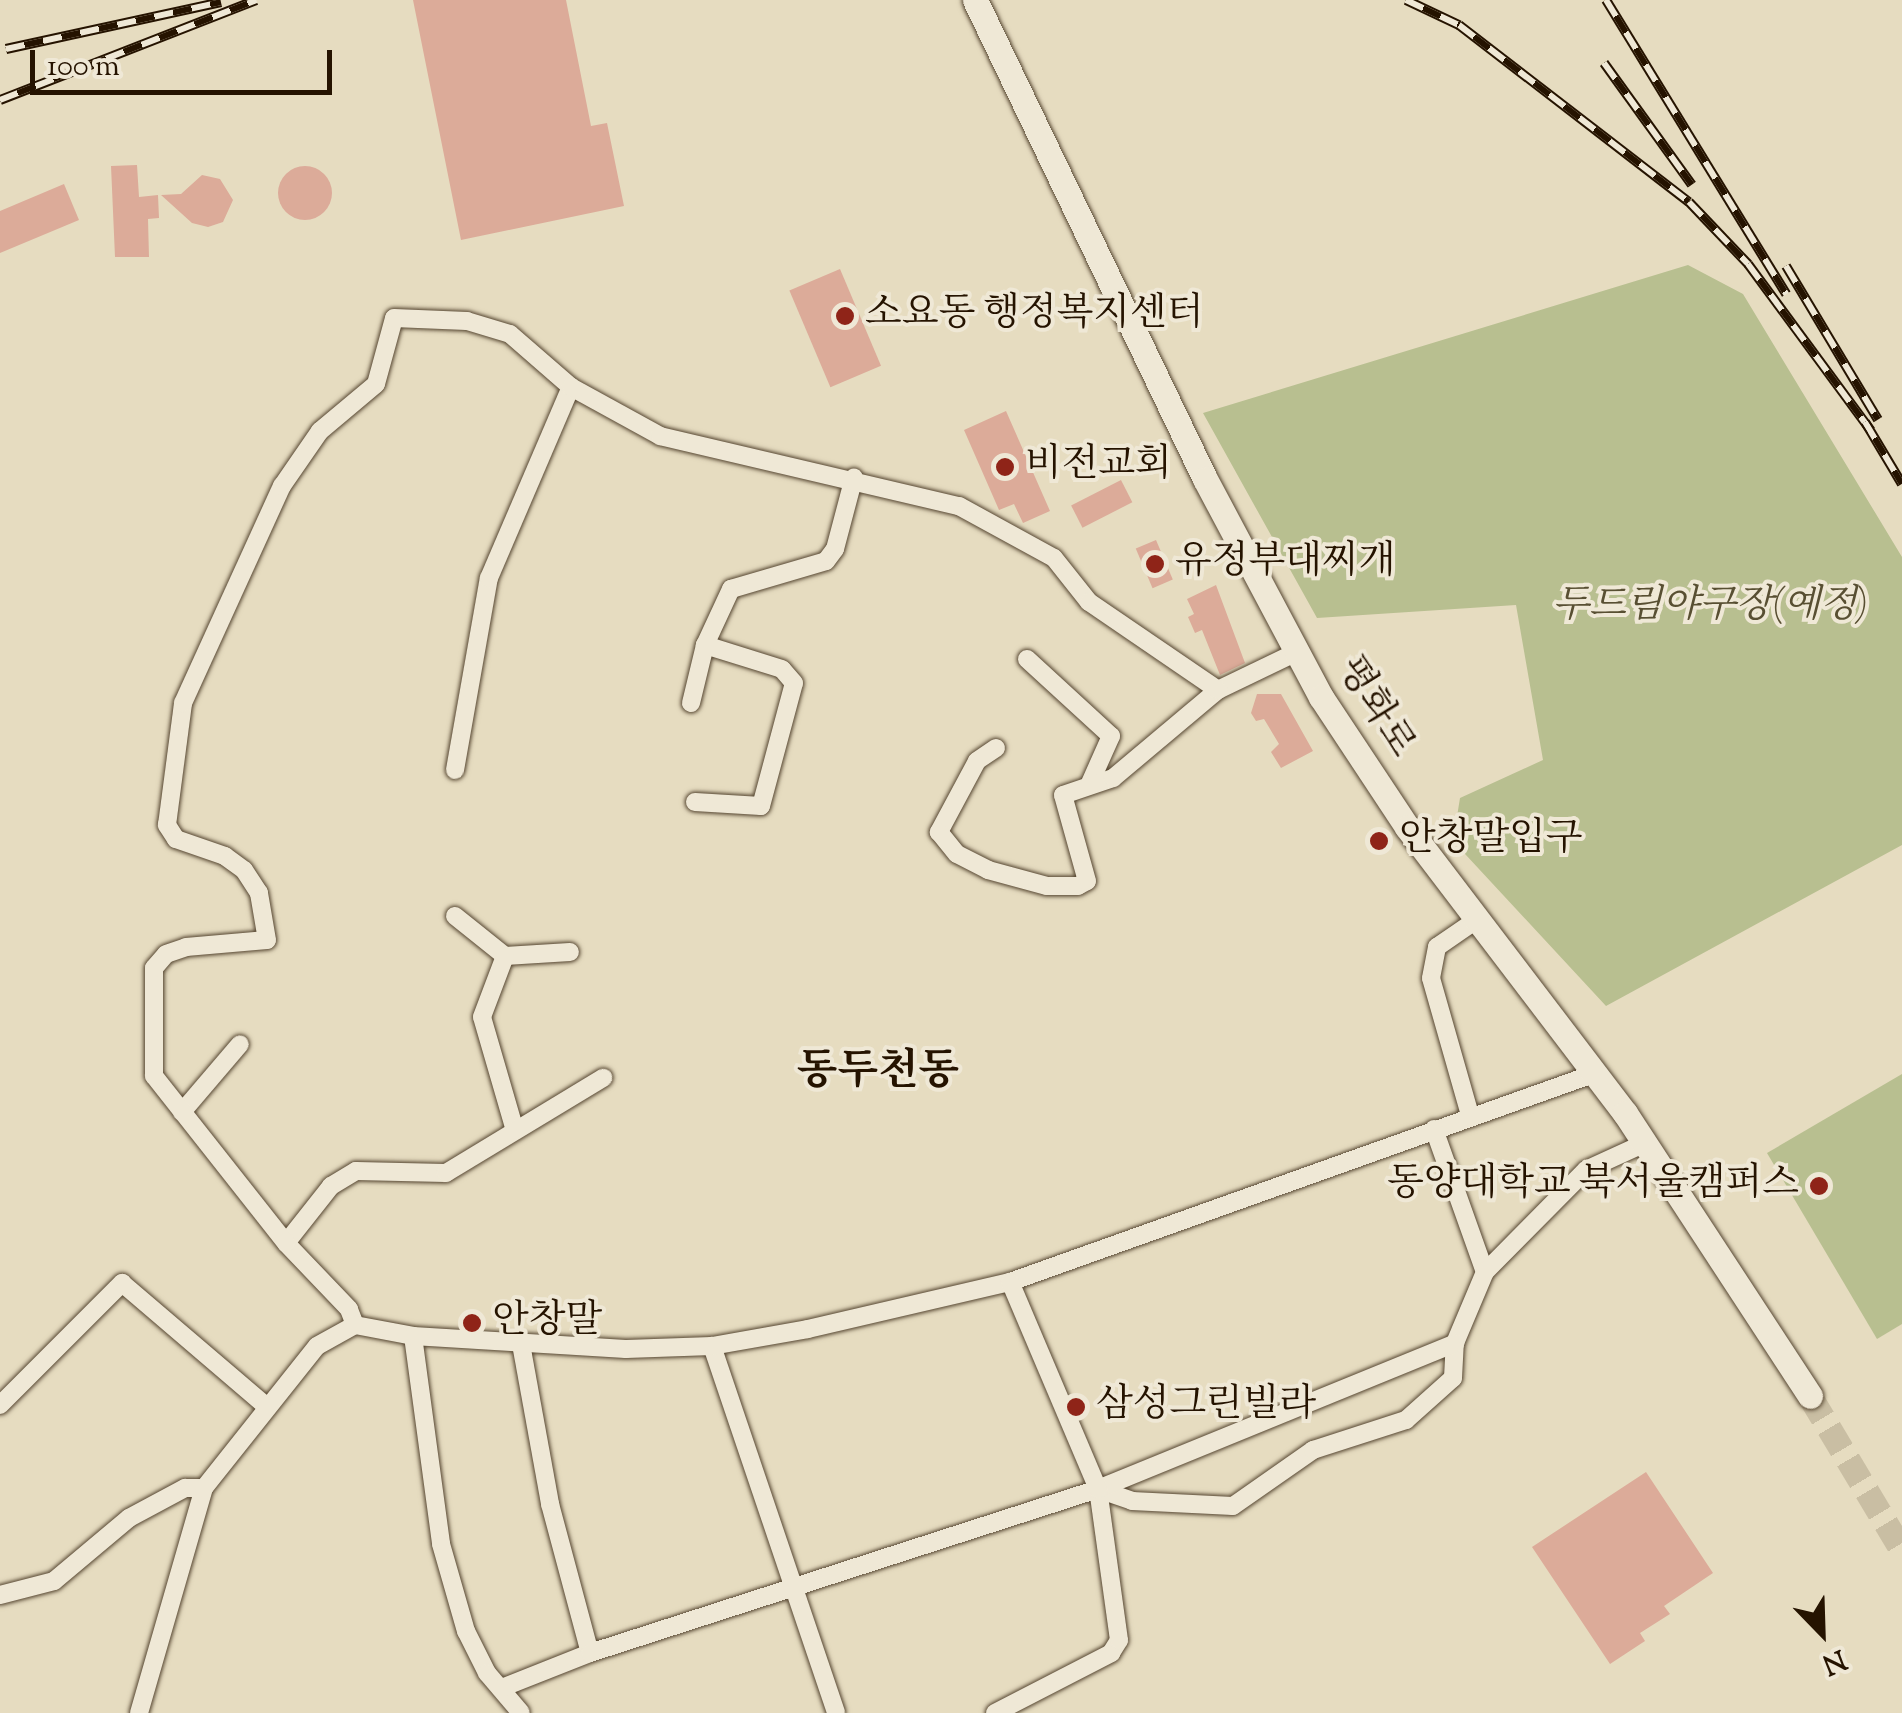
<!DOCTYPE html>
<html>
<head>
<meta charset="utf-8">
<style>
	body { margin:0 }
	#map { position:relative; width:1902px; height:1713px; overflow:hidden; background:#e6dcc0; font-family:"Sorts Mill Goudy","Noto Serif KR",serif }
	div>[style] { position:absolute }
	.green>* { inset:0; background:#b8bf90 }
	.building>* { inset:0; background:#dcab99; transform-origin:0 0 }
	.round { border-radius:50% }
	.secondary-tunnel>* { height:25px; margin-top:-12.5px; transform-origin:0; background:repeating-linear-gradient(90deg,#c9bea3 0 25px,transparent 0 37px) }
	.roads { filter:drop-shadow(0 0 2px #554530) drop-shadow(0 0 2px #554530) }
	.minor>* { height:18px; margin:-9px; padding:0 9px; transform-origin:9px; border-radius:9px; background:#efe8d6 }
	.secondary>* { height:25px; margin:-12.5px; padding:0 12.5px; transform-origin:12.5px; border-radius:12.5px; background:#efe8d6 }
	.rail>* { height:10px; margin-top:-5px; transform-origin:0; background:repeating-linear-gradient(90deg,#efe8d6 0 19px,#251300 0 38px); box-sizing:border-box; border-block:2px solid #251300 }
	.dots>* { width:28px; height:28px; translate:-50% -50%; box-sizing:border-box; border:5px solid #efe8d6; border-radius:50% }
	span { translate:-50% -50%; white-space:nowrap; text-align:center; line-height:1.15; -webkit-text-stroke:8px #efe8d6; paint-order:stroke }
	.poi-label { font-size:38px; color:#251300 }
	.left { translate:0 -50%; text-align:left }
	.right { translate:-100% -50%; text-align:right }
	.park-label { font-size:38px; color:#584f32; font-style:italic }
	.street-label { font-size:38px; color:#251300 }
	.quarter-label { font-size:42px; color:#251300; font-weight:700 }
	.north { position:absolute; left:1772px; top:1583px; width:100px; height:100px; -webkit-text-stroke:8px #efe8d6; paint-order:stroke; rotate:157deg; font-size:28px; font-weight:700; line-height:40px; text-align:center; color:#251300 }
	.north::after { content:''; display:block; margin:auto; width:35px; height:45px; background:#251300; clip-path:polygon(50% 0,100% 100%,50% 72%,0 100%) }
	.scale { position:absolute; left:30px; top:50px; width:302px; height:45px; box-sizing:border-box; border:5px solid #251300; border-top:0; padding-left:12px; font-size:30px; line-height:35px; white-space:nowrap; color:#251300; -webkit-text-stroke:8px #efe8d6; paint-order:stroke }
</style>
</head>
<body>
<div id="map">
	<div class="green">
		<div style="clip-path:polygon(1688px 265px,1743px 294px,1902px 557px,1902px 845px,1606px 1006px,1453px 841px,1460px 798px,1543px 760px,1516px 605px,1317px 618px,1203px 413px)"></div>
		<div style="clip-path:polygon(1902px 1074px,1902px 1324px,1877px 1339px,1767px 1153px)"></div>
	</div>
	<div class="building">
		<div style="clip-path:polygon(413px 0,566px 0,591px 126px,607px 123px,624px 206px,461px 240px)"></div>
		<div style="clip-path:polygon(137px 165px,139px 197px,158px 195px,159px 218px,148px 219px,149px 257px,115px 257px,111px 166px)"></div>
		<div class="round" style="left:278px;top:166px;width:54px;height:54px"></div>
		<div style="clip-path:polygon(202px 175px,220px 179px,233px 200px,223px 222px,208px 227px,192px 223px,161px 195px,181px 194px)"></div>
		<div style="clip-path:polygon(64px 184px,79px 220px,0 253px,0 211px)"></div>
		<div style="left:840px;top:269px;width:105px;height:55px;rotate:67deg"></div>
		<div style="clip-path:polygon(1006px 411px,1050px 511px,1023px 523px,1014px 504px,999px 510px,964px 430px)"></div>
		<div style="left:1121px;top:480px;width:25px;height:56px;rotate:63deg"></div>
		<div style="left:1156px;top:540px;width:43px;height:22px;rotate:67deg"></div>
		<div style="clip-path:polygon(1216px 585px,1245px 663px,1220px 675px,1202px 630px,1195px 633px,1188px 617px,1194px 614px,1187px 599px)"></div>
		<div style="clip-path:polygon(1257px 694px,1281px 694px,1313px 751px,1281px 768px,1271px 752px,1279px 744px,1264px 719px,1256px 721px,1251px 713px)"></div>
		<div style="clip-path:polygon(1646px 1472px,1713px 1573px,1664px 1606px,1670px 1614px,1640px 1633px,1645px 1641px,1610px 1664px,1532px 1547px)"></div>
	</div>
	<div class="secondary-tunnel">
		<div style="left:1810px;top:1396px;width:179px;rotate:59.1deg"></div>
	</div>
	<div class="roads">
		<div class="minor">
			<div style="left:1027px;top:659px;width:114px;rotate:42.5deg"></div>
			<div style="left:1111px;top:736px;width:51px;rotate:114.1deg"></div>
			<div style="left:691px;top:703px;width:60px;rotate:-76.4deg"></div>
			<div style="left:705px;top:645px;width:62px;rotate:-65.1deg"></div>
			<div style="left:731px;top:589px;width:99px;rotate:-16.4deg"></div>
			<div style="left:826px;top:561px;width:15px;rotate:-53deg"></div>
			<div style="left:835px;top:549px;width:74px;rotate:-75.2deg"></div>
			<div style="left:996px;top:748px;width:23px;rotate:146deg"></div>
			<div style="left:977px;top:761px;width:81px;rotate:118.2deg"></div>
			<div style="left:939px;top:832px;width:28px;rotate:51deg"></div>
			<div style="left:957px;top:854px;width:35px;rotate:27deg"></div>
			<div style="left:988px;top:870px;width:61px;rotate:15.2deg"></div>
			<div style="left:1047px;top:886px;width:31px"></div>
			<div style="left:1078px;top:886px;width:10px;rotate:-29deg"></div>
			<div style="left:1087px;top:881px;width:89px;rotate:-105.6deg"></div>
			<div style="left:1063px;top:795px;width:53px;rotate:-18.8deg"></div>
			<div style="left:1113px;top:778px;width:137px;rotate:-40deg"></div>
			<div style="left:1218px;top:690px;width:88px;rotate:-25.7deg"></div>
			<div style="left:455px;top:770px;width:195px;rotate:-80deg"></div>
			<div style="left:489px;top:578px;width:208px;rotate:-66.8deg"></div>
			<div style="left:695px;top:802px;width:66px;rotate:3.5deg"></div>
			<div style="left:761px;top:806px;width:127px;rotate:-75deg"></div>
			<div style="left:794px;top:683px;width:18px;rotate:-131deg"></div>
			<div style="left:782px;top:669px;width:81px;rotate:-162.7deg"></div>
			<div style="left:455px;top:916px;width:64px;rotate:38.7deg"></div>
			<div style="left:505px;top:956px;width:65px;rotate:-3.5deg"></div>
			<div style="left:505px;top:956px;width:65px;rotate:110.7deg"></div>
			<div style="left:482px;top:1017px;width:115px;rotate:73.8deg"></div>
			<div style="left:182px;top:1112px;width:89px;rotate:-49.5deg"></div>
			<div style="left:1470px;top:1115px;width:142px;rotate:-105.9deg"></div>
			<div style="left:1431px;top:978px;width:32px;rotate:-79deg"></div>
			<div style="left:1437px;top:947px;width:51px;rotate:-34.6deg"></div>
			<div style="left:1434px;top:1129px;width:152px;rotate:70.4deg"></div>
			<div style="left:286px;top:1243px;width:73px;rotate:-51.7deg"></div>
			<div style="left:331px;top:1186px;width:29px;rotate:-31deg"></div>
			<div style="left:356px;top:1171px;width:90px;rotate:1.3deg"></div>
			<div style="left:446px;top:1173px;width:184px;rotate:-31.2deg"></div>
			<div style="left:355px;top:1325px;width:17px;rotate:-111deg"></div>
			<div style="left:349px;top:1309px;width:91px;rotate:-133.7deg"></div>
			<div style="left:286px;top:1243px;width:213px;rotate:-128.3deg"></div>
			<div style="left:154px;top:1076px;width:108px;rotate:-90deg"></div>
			<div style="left:154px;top:968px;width:18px;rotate:-49deg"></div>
			<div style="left:166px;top:954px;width:21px;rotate:-19deg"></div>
			<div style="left:186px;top:947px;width:81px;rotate:-4.9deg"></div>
			<div style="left:267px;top:940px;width:48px;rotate:-99.7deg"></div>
			<div style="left:259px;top:893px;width:27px;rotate:-123deg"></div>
			<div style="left:244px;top:870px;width:24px;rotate:-144deg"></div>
			<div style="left:225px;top:856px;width:52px;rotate:-160.9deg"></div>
			<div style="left:176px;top:839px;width:17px;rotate:-123deg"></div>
			<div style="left:167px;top:825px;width:123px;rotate:-82.5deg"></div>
			<div style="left:183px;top:703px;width:239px;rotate:-65.5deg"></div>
			<div style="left:282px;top:486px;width:67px;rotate:-55.4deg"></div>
			<div style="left:320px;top:431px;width:73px;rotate:-40deg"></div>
			<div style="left:376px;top:384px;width:68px;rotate:-74.7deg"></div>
			<div style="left:394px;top:318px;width:73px;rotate:2.4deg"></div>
			<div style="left:467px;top:321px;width:45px;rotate:16.8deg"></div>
			<div style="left:510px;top:334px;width:81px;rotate:41deg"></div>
			<div style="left:571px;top:387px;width:102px;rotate:28.8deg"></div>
			<div style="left:660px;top:436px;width:307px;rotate:13.2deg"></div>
			<div style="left:959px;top:506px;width:108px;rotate:28.7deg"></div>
			<div style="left:1054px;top:558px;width:56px;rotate:51.5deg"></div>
			<div style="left:1089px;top:602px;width:156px;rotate:34.3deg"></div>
			<div style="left:413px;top:1336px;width:210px;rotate:82.3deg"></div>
			<div style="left:441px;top:1544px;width:91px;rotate:74deg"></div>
			<div style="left:466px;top:1631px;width:47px;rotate:63.4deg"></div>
			<div style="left:487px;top:1673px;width:52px;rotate:49.6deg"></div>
			<div style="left:521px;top:1344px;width:163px;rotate:79.7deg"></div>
			<div style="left:550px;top:1504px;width:154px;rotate:75deg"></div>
			<div style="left:712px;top:1346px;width:387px;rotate:71.3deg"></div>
			<div style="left:0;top:1405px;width:173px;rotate:-45deg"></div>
			<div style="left:122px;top:1283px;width:188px;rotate:40.5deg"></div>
			<div style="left:1098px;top:1489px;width:36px;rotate:19deg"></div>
			<div style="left:1132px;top:1501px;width:101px;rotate:2.8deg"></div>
			<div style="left:1233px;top:1506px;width:98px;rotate:-35deg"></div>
			<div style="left:1313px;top:1450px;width:98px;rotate:-17.9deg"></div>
			<div style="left:1406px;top:1420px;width:63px;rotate:-41.8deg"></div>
			<div style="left:1453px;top:1378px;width:35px;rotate:-87deg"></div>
			<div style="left:1455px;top:1343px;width:77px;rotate:-67.1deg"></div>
			<div style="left:1485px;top:1272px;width:144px;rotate:-45.3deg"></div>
			<div style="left:1586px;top:1170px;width:65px;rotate:-24.6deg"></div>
			<div style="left:0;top:1595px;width:56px;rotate:-14.5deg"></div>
			<div style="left:54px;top:1581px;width:98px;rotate:-40deg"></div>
			<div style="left:129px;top:1518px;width:64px;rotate:-28.2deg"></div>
			<div style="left:185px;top:1488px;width:19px"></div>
			<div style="left:504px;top:1687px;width:92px;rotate:-21.6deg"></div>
			<div style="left:590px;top:1653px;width:534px;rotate:-17.89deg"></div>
			<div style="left:1098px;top:1489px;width:386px;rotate:-22.2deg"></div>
			<div style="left:139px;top:1713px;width:234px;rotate:-73.9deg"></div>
			<div style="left:204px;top:1488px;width:181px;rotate:-51.5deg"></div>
			<div style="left:317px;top:1346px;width:43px;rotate:-28.9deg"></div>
			<div style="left:355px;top:1325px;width:59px;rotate:10.7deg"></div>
			<div style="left:413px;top:1336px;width:213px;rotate:3.5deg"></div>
			<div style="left:626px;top:1349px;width:86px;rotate:-2deg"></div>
			<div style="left:712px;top:1346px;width:97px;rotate:-10deg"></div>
			<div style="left:808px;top:1329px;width:207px;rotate:-13.1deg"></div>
			<div style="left:1010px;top:1282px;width:622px;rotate:-19.63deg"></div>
			<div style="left:995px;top:1713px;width:131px;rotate:-27.3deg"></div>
			<div style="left:1111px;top:1653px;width:15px;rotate:-58deg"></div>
			<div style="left:1119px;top:1640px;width:152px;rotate:-97.9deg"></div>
			<div style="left:1098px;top:1489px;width:225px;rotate:-113deg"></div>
		</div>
		<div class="secondary">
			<div style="left:975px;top:0;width:531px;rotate:64.35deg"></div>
			<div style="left:1205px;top:479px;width:247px;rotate:62deg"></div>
			<div style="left:1321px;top:697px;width:156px;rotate:56.5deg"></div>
			<div style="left:1407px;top:827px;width:360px;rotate:52.7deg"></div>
			<div style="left:1625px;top:1113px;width:338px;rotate:56.8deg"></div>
		</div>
	</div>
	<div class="rail">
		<div style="left:1406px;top:0;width:59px;rotate:25.3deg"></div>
		<div style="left:1459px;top:25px;width:290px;rotate:37.6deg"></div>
		<div style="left:1689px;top:202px;width:86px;rotate:46.4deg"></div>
		<div style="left:1748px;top:264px;width:207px;rotate:53.6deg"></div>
		<div style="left:1606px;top:0;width:345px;rotate:58.5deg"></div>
		<div style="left:6px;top:49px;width:220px;rotate:-12.3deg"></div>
		<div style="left:1604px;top:63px;width:150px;rotate:54.2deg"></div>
		<div style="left:0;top:100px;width:275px;rotate:-21.3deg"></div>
		<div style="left:1786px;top:266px;width:179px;rotate:59.1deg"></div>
		<div style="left:1865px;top:422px;width:72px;rotate:59.2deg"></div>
	</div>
	<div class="dots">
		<div style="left:845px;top:316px;background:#8f2418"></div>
		<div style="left:1005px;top:467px;background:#8f2418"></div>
		<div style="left:1155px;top:564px;background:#8f2418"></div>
		<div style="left:1379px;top:841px;background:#8f2418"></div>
		<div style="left:1819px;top:1186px;background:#8f2418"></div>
		<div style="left:472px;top:1323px;background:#8f2418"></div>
		<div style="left:1076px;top:1407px;background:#8f2418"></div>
	</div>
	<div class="poi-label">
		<span class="left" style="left:865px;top:316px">소요동 행정복지센터</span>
		<span class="left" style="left:1025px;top:467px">비전교회</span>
		<span class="left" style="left:1175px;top:564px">유정부대찌개</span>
		<span class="left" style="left:1399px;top:841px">안창말입구</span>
		<span class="right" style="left:1799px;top:1186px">동양대학교 북서울캠퍼스</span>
		<span class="left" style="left:492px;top:1323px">안창말</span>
		<span class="left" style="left:1096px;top:1407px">삼성그린빌라</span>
	</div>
	<div class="park-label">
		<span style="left:1710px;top:608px">두드림야구장(예정)</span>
	</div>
	<div class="street-label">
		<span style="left:1374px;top:708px;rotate:58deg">평화로</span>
	</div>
	<div class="quarter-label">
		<span style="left:878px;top:1073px">동두천동</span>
	</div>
	<div class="north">N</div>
	<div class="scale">100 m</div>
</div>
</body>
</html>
